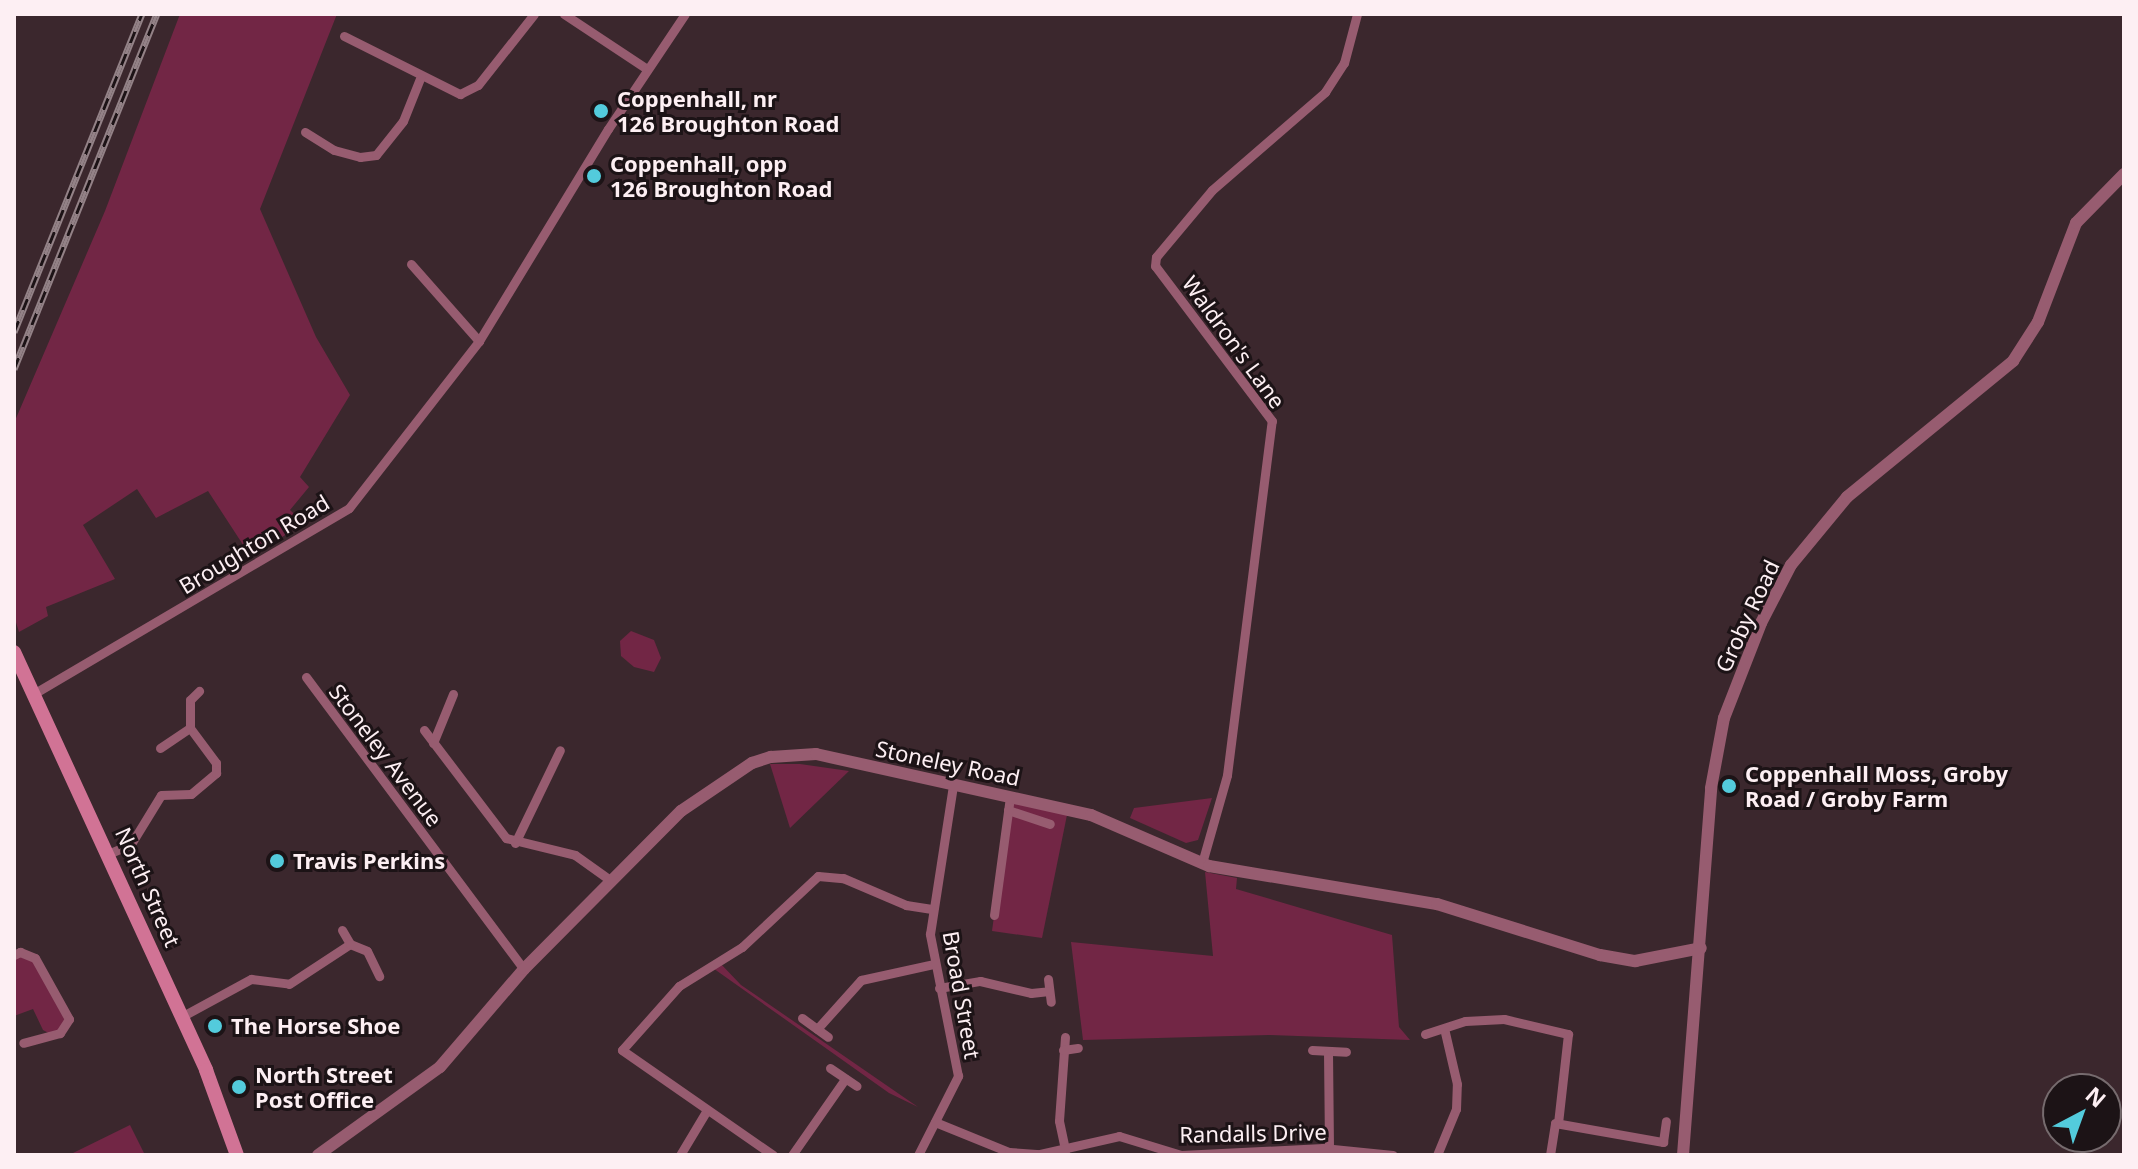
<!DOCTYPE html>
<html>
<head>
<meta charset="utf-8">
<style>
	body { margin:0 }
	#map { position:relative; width:2138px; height:1169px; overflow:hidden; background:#3b272d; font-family:"Noto Sans",sans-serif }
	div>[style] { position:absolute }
	.green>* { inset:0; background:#722645 }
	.minor>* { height:9px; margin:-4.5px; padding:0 4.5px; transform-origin:4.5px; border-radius:4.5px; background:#975c70 }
	.tertiary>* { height:12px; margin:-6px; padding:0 6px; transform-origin:6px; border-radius:6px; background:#975c70 }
	.secondary>* { height:14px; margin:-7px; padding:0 7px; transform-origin:7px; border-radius:7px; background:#d17395 }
	.rail>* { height:7px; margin-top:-3.5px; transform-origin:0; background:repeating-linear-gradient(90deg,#1c1316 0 12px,#938287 0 24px); box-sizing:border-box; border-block:2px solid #938287 }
	.dots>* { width:22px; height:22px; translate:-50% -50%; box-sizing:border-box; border:4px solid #1c1316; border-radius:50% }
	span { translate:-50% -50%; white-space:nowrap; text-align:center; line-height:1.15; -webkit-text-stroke:6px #1c1316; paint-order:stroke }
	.poi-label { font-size:22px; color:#fdeff3; font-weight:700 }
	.left { translate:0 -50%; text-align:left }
	.street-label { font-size:22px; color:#fdeff3 }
	.frame { position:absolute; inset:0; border:16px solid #fdeff3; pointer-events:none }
	.north { position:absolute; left:2042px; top:1073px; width:80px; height:80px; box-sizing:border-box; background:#1c1316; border:2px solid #766b6e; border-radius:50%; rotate:41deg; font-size:22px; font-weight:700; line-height:32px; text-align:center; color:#fdeff3 }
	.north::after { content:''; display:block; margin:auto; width:28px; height:36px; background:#53cbdc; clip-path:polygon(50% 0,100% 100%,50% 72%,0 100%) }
</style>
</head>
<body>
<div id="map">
	<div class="green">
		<div style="clip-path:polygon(180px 14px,337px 14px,260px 209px,316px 337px,350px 395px,300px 477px,309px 487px,290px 510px,304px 523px,251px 557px,208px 491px,156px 518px,137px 489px,83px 525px,115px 579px,46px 607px,48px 616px,19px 632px,14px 616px,14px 423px,105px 211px)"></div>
		<div style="clip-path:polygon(631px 631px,654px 640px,661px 658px,654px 672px,634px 667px,621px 656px,620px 641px)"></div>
		<div style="clip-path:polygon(770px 764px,800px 764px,849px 771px,790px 828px)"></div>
		<div style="clip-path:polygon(1010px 797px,1067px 815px,1042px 938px,992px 931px)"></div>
		<div style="clip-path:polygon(1212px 798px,1198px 840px,1186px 843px,1130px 818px,1134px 808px)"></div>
		<div style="clip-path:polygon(1205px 872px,1237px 878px,1236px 889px,1392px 935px,1399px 1027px,1410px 1040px,1269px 1035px,1083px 1040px,1071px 942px,1213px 956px)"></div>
		<div style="clip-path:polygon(29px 953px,69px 1019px,54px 1036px,43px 1030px,33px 1009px,14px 1016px,14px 955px)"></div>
		<div style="clip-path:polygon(719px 962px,741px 985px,918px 1107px,889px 1093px,710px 966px)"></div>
		<div style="clip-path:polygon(130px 1125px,145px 1155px,74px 1155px,73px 1153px)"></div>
	</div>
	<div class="minor">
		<div style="left:564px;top:14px;width:100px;rotate:33.5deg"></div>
		<div style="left:344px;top:36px;width:130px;rotate:26.6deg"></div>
		<div style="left:460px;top:94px;width:20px;rotate:-27deg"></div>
		<div style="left:478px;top:85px;width:90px;rotate:-51.7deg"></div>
		<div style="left:305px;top:132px;width:34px;rotate:32deg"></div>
		<div style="left:334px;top:150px;width:27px;rotate:15deg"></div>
		<div style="left:360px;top:157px;width:16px;rotate:-7deg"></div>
		<div style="left:376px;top:155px;width:43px;rotate:-51.5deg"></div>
		<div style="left:403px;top:121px;width:48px;rotate:-68.2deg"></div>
		<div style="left:411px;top:264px;width:103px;rotate:48.6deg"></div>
		<div style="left:306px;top:677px;width:364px;rotate:53.3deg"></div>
		<div style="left:35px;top:693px;width:364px;rotate:-30.5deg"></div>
		<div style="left:349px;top:508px;width:212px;rotate:-52.1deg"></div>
		<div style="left:479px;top:341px;width:248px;rotate:-58.7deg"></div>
		<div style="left:608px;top:129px;width:138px;rotate:-56.2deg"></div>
		<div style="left:424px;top:730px;width:136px;rotate:52.8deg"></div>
		<div style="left:506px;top:838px;width:71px;rotate:13.8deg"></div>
		<div style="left:575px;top:855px;width:43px;rotate:35.5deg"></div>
		<div style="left:433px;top:743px;width:53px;rotate:-67.8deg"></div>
		<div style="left:160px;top:748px;width:36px;rotate:-34deg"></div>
		<div style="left:1008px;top:810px;width:44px;rotate:18.4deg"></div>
		<div style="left:515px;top:843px;width:103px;rotate:-64.2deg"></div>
		<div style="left:108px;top:854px;width:25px;rotate:-23deg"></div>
		<div style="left:131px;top:844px;width:57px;rotate:-58.5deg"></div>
		<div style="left:161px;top:795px;width:30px;rotate:-2deg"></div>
		<div style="left:191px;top:794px;width:33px;rotate:-40deg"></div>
		<div style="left:216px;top:773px;width:10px;rotate:-90deg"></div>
		<div style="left:216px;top:763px;width:44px;rotate:-126.6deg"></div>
		<div style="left:190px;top:728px;width:28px;rotate:-90deg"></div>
		<div style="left:190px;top:700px;width:13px;rotate:-45deg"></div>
		<div style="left:1202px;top:863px;width:91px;rotate:-74.1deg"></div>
		<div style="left:1227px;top:775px;width:357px;rotate:-82.8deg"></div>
		<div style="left:1272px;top:421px;width:194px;rotate:-127deg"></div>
		<div style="left:1155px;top:266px;width:9px;rotate:-84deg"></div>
		<div style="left:1156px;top:257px;width:87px;rotate:-50.1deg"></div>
		<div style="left:1212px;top:190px;width:150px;rotate:-40.9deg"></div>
		<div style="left:1325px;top:92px;width:35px;rotate:-57deg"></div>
		<div style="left:1344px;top:63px;width:51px;rotate:-75.1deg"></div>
		<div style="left:994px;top:915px;width:119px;rotate:-82.3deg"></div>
		<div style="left:342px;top:930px;width:16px;rotate:60deg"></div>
		<div style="left:14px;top:955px;width:7px;rotate:-27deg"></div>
		<div style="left:20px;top:952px;width:16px;rotate:22deg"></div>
		<div style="left:35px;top:958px;width:70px;rotate:60.9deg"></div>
		<div style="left:69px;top:1019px;width:17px;rotate:123deg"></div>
		<div style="left:60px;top:1033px;width:38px;rotate:165deg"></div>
		<div style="left:1048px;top:979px;width:23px;rotate:83deg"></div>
		<div style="left:939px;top:988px;width:42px;rotate:-9.7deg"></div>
		<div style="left:980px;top:981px;width:52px;rotate:13.2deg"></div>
		<div style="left:1031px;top:993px;width:18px;rotate:-6deg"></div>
		<div style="left:181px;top:1017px;width:80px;rotate:-28.5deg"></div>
		<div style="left:251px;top:979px;width:38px;rotate:7deg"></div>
		<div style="left:289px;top:984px;width:73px;rotate:-33.3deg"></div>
		<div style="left:350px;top:944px;width:18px;rotate:22deg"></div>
		<div style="left:367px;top:951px;width:28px;rotate:64deg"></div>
		<div style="left:802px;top:1018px;width:32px;rotate:36deg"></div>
		<div style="left:817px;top:1029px;width:66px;rotate:-48.1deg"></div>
		<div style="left:861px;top:980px;width:75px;rotate:-12.4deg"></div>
		<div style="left:1425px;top:1034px;width:42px;rotate:-18deg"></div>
		<div style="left:1465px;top:1021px;width:39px;rotate:-3deg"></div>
		<div style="left:1504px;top:1019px;width:66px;rotate:13.2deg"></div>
		<div style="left:1568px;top:1034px;width:90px;rotate:96.4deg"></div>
		<div style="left:1065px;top:1037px;width:84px;rotate:94.1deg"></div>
		<div style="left:1059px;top:1121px;width:30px;rotate:78deg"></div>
		<div style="left:1063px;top:1050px;width:15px;rotate:-8deg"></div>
		<div style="left:1312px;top:1050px;width:34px;rotate:3deg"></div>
		<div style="left:1328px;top:1052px;width:97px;rotate:89.4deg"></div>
		<div style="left:830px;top:1068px;width:32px;rotate:34deg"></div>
		<div style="left:935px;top:1122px;width:80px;rotate:22.1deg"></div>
		<div style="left:1009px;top:1152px;width:31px;rotate:4deg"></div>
		<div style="left:1040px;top:1154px;width:81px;rotate:-12.8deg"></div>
		<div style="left:1119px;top:1136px;width:65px;rotate:17deg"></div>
		<div style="left:1181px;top:1155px;width:142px;rotate:-2.8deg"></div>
		<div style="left:1323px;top:1148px;width:70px;rotate:5.7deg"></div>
		<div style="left:680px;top:1155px;width:52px;rotate:-59deg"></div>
		<div style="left:773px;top:1155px;width:184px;rotate:-145.2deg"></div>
		<div style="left:622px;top:1050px;width:86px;rotate:-48.3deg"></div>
		<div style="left:679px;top:986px;width:74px;rotate:-31.8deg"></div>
		<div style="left:742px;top:947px;width:104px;rotate:-43.1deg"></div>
		<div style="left:818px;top:876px;width:25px;rotate:5deg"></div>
		<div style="left:843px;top:878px;width:69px;rotate:23.2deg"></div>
		<div style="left:906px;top:905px;width:26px;rotate:9deg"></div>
		<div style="left:792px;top:1155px;width:93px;rotate:-55.1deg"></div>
		<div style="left:918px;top:1155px;width:89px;rotate:-63.1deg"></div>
		<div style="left:958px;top:1076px;width:145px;rotate:-101.2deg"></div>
		<div style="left:930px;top:934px;width:151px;rotate:-81.2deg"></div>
		<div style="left:1437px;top:1155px;width:50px;rotate:-67.6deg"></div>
		<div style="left:1456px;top:1109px;width:25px;rotate:-88deg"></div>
		<div style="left:1457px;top:1084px;width:57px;rotate:-103.1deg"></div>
		<div style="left:1550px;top:1155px;width:32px;rotate:-81deg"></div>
		<div style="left:1555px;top:1123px;width:110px;rotate:10deg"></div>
		<div style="left:1663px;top:1142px;width:21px;rotate:-82deg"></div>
	</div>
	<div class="tertiary">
		<div style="left:318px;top:1155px;width:150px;rotate:-35.8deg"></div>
		<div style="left:440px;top:1067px;width:129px;rotate:-49.4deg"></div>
		<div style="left:524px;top:969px;width:223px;rotate:-45.2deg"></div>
		<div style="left:681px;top:811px;width:86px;rotate:-34.1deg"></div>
		<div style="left:752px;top:763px;width:20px;rotate:-18deg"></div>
		<div style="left:771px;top:757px;width:45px;rotate:-3.8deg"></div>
		<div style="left:816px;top:754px;width:282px;rotate:12.5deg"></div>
		<div style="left:1091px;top:815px;width:129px;rotate:23.4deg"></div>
		<div style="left:1209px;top:866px;width:231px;rotate:9.5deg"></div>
		<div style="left:1437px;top:904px;width:171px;rotate:17.4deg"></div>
		<div style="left:1600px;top:955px;width:36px;rotate:10deg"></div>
		<div style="left:1635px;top:961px;width:67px;rotate:-11.1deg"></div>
		<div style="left:1683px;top:1155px;width:368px;rotate:-85.6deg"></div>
		<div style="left:1711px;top:788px;width:71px;rotate:-79.5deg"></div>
		<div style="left:1724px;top:718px;width:102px;rotate:-68.7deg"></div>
		<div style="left:1761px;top:623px;width:65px;rotate:-62.7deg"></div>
		<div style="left:1791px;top:565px;width:88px;rotate:-50.5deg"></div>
		<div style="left:1847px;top:497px;width:215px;rotate:-39.3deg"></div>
		<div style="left:2013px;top:361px;width:46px;rotate:-57.3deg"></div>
		<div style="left:2038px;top:322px;width:106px;rotate:-69deg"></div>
		<div style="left:2076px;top:223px;width:69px;rotate:-45.6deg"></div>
	</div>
	<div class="secondary">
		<div style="left:14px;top:652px;width:460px;rotate:65.3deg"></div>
		<div style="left:206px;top:1070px;width:90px;rotate:70deg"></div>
	</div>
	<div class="rail">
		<div style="left:14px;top:332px;width:343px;rotate:-68.1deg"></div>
		<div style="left:14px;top:369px;width:383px;rotate:-68.1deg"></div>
	</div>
	<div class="dots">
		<div style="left:601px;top:111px;background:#53cbdc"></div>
		<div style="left:594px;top:176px;background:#53cbdc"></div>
		<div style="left:1729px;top:786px;background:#53cbdc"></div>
		<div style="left:277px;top:861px;background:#53cbdc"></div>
		<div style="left:215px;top:1026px;background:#53cbdc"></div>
		<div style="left:239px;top:1087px;background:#53cbdc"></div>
	</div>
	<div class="poi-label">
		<span class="left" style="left:617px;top:111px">Coppenhall, nr<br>126 Broughton Road</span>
		<span class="left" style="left:610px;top:176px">Coppenhall, opp<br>126 Broughton Road</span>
		<span class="left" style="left:1745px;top:786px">Coppenhall Moss, Groby<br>Road / Groby Farm</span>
		<span class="left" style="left:293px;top:861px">Travis Perkins</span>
		<span class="left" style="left:231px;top:1026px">The Horse Shoe</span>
		<span class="left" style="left:255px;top:1087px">North Street<br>Post Office</span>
	</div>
	<div class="street-label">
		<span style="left:1234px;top:342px;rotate:54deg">Waldron's Lane</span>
		<span style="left:254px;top:544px;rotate:-31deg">Broughton Road</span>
		<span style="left:1747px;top:616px;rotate:-65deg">Groby Road</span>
		<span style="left:386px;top:755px;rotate:53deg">Stoneley Avenue</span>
		<span style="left:948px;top:763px;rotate:12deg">Stoneley Road</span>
		<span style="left:148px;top:887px;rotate:66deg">North Street</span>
		<span style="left:962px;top:995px;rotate:80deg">Broad Street</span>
		<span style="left:1253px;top:1133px;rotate:-1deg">Randalls Drive</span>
	</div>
	<div class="frame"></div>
	<div class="north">N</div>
</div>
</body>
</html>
